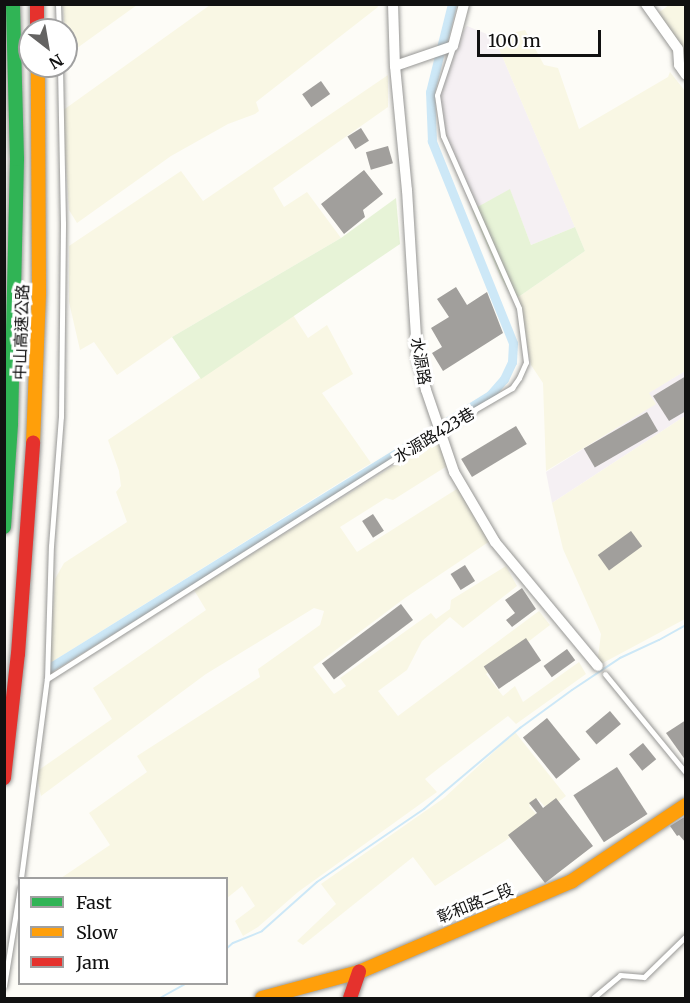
<!DOCTYPE html>
<html>
<head>
<meta charset="utf-8">
<style>
	body { margin:0 }
	#map { position:relative; width:690px; height:1003px; overflow:hidden; background:#fdfcf7; font-family:Merriweather,"Noto Sans TC",serif }
	div>[style] { position:absolute }
	.industrial>* { inset:0; background:#f5f0f3 }
	.farmland>* { inset:0; background:#f9f7e4 }
	.green>* { inset:0; background:#e7f3d7 }
	.stream>* { height:2px; margin:-1px; padding:0 1px; transform-origin:1px; border-radius:1px; background:#cde8f7 }
	.canal>* { height:9px; margin:-4.5px; padding:0 4.5px; transform-origin:4.5px; border-radius:4.5px; background:#cde8f7 }
	.building>* { inset:0; background:#a19f9c; transform-origin:0 0 }
	.roads { filter:drop-shadow(0 0 2px #979795) drop-shadow(0 0 2px #979795) }
	.lane>* { height:5px; margin:-2.5px; padding:0 2.5px; transform-origin:2.5px; border-radius:2.5px; background:#fffffe }
	.street>* { height:10px; margin:-5px; padding:0 5px; transform-origin:5px; border-radius:5px; background:#fffffe }
	.fast>* { height:14px; margin:-7px; padding:0 7px; transform-origin:7px; border-radius:7px; background:#30b455 }
	.slow>* { height:14px; margin:-7px; padding:0 7px; transform-origin:7px; border-radius:7px; background:#ff9f0a }
	.jam>* { height:14px; margin:-7px; padding:0 7px; transform-origin:7px; border-radius:7px; background:#e5322d }
	span { translate:-50% -50%; white-space:nowrap; text-align:center; line-height:1.15; -webkit-text-stroke:6px #fff; paint-order:stroke }
	.street-label { font-size:16px; color:#111 }
	.frame { position:absolute; inset:0; border:6px solid #111; pointer-events:none }
	.legend { position:absolute; left:18px; top:877px; width:210px; height:108px; box-sizing:border-box; background:#fff; border:2px solid #a0a0a0; margin:0; padding:8px 10px; list-style:none; font-size:18px; color:#111 }
	.legend li { display:flex; align-items:center; gap:12px; height:30px }
	.legend b { width:30px; border:2px solid #a0a0a0 }
	.north { position:absolute; left:18px; top:18px; width:60px; height:60px; box-sizing:border-box; background:#fff; border:2px solid #a0a0a0; border-radius:50%; rotate:149deg; font-size:16px; font-weight:700; line-height:24px; text-align:center; color:#111 }
	.north::after { content:''; display:block; margin:auto; width:21px; height:27px; background:#646362; clip-path:polygon(50% 0,100% 100%,50% 72%,0 100%) }
	.scale { position:absolute; left:477px; top:30px; width:124px; height:27px; box-sizing:border-box; border:3px solid #111; border-top:0; padding-left:8px; font-size:18px; line-height:21px; white-space:nowrap; color:#111; -webkit-text-stroke:4px #fff; paint-order:stroke }
</style>
</head>
<body>
<div id="map">
	<div class="industrial">
		<div style="clip-path:polygon(467px 26px,494px 37px,575px 227px,531px 245px,510px 190px,472px 210px,445px 143px,439px 98px,442px 72px,456px 41px)"></div>
		<div style="clip-path:polygon(685px 371px,685px 416px,552px 503px,546px 472px,655px 404px,648px 393px)"></div>
	</div>
	<div class="farmland">
		<div style="clip-path:polygon(377px 4px,378px 7px,256px 102px,259px 111px,255px 114px,228px 124px,171px 156px,77px 223px,69px 210px,62px 111px,210px 5px)"></div>
		<div style="clip-path:polygon(63px 5px,63px 4px,137px 5px,66px 56px)"></div>
		<div style="clip-path:polygon(669px 5px,685px 5px,685px 70px,658px 13px)"></div>
		<div style="clip-path:polygon(525px 30px,544px 65px,558px 68px,579px 129px,668px 77px,670px 72px,685px 91px,685px 371px,649px 393px,656px 404px,546px 471px,543px 383px,531px 365px,522px 315px,514px 300px,585px 251px,494px 37px)"></div>
		<div style="clip-path:polygon(388px 75px,388px 107px,273px 188px,284px 207px,307px 192px,341px 238px,172px 337px,117px 375px,94px 342px,80px 350px,69px 302px,69px 246px,181px 171px,203px 201px)"></div>
		<div style="clip-path:polygon(293px 315px,308px 338px,327px 325px,353px 374px,322px 393px,371px 463px,50px 663px,55px 579px,64px 563px,127px 522px,116px 492px,121px 486px,119px 471px,108px 440px)"></div>
		<div style="clip-path:polygon(685px 416px,685px 619px,601px 664px,598px 657px,601px 634px,563px 549px,552px 503px)"></div>
		<div style="clip-path:polygon(438px 438px,447px 466px,393px 500px,386px 498px,340px 527px,357px 552px,460px 487px,490px 541px,405px 598px,313px 667px,334px 694px,346px 686px,340px 678px,431px 613px,436px 619px,450px 609px,451px 600px,506px 566px,517px 586px,463px 628px,450px 617px,422px 641px,407px 670px,378px 691px,398px 716px,539px 611px,550px 625px,486px 674px,503px 696px,515px 686px,523px 702px,579px 662px,586px 674px,516px 724px,508px 716px,439px 768px,425px 779px,437px 792px,298px 892px,258px 927px,243px 936px,235px 921px,255px 906px,242px 886px,227px 898px,226px 878px,61px 878px,110px 845px,89px 813px,147px 772px,137px 756px,260px 677px,258px 669px,320px 625px,324px 611px,314px 608px,206px 674px,41px 796px,36px 772px,112px 719px,93px 688px,206px 610px,194px 590px)"></div>
		<div style="clip-path:polygon(515px 732px,566px 796px,548px 810px,538px 799px,529px 806px,538px 816px,505px 841px,435px 886px,413px 857px,303px 945px,297px 941px,336px 904px,321px 884px,444px 798px)"></div>
	</div>
	<div class="green">
		<div style="clip-path:polygon(510px 189px,531px 245px,575px 227px,585px 251px,514px 300px,501px 278px,472px 210px)"></div>
		<div style="clip-path:polygon(396px 198px,400px 244px,201px 379px,172px 337px,341px 238px)"></div>
	</div>
	<div class="stream">
		<div style="left:226px;top:949px;width:9px;rotate:-41deg"></div>
		<div style="left:233px;top:943px;width:31px;rotate:-22deg"></div>
		<div style="left:262px;top:931px;width:74px;rotate:-41.7deg"></div>
		<div style="left:317px;top:882px;width:130px;rotate:-34.3deg"></div>
		<div style="left:424px;top:809px;width:126px;rotate:-40.2deg"></div>
		<div style="left:520px;top:728px;width:64px;rotate:-36.2deg"></div>
		<div style="left:572px;top:690px;width:58px;rotate:-33.7deg"></div>
		<div style="left:620px;top:658px;width:43px;rotate:-24.8deg"></div>
		<div style="left:659px;top:640px;width:31px;rotate:-29deg"></div>
		<div style="left:160px;top:998px;width:29px;rotate:-29deg"></div>
	</div>
	<div class="canal">
		<div style="left:49px;top:668px;width:519px;rotate:-31.76deg"></div>
		<div style="left:490px;top:395px;width:21px;rotate:-49deg"></div>
		<div style="left:504px;top:379px;width:19px;rotate:-65deg"></div>
		<div style="left:512px;top:362px;width:19px;rotate:-87deg"></div>
		<div style="left:513px;top:343px;width:218px;rotate:-111.9deg"></div>
		<div style="left:432px;top:141px;width:49px;rotate:-92.3deg"></div>
		<div style="left:430px;top:92px;width:91px;rotate:-76deg"></div>
	</div>
	<div class="building">
		<div style="left:321px;top:81px;width:16px;height:23px;rotate:55deg"></div>
		<div style="left:361px;top:128px;width:15px;height:16px;rotate:58deg"></div>
		<div style="left:388px;top:146px;width:18px;height:23px;rotate:74deg"></div>
		<div style="clip-path:polygon(364px 170px,383px 194px,363px 210px,365px 217px,344px 234px,321px 204px)"></div>
		<div style="clip-path:polygon(456px 287px,467px 305px,487px 292px,503px 333px,443px 371px,432px 353px,442px 347px,431px 328px,449px 317px,437px 299px)"></div>
		<div style="clip-path:polygon(686px 376px,686px 411px,669px 421px,653px 396px)"></div>
		<div style="left:647px;top:412px;width:22px;height:73px;rotate:60deg"></div>
		<div style="left:516px;top:426px;width:21px;height:64px;rotate:59deg"></div>
		<div style="left:373px;top:514px;width:20px;height:13px;rotate:57deg"></div>
		<div style="left:631px;top:531px;width:19px;height:41px;rotate:54deg"></div>
		<div style="left:465px;top:565px;width:19px;height:17px;rotate:58deg"></div>
		<div style="clip-path:polygon(522px 588px,536px 609px,512px 627px,506px 620px,515px 613px,505px 600px)"></div>
		<div style="left:401px;top:604px;width:20px;height:99px;rotate:53deg"></div>
		<div style="left:526px;top:638px;width:27px;height:51px;rotate:56deg"></div>
		<div style="left:567px;top:649px;width:14px;height:29px;rotate:54deg"></div>
		<div style="left:610px;top:711px;width:17px;height:32px;rotate:50deg"></div>
		<div style="left:547px;top:718px;width:53px;height:31px;rotate:51deg"></div>
		<div style="clip-path:polygon(686px 720px,686px 761px,666px 733px)"></div>
		<div style="left:643px;top:743px;width:21px;height:18px;rotate:51deg"></div>
		<div style="left:617px;top:767px;width:56px;height:52px;rotate:57deg"></div>
		<div style="clip-path:polygon(536px 798px,543px 808px,556px 798px,593px 846px,545px 883px,508px 835px,537px 813px,529px 803px)"></div>
		<div style="clip-path:polygon(686px 816px,686px 843px,679px 835px,677px 836px,670px 826px)"></div>
	</div>
	<div class="roads">
		<div class="lane">
			<div style="left:58px;top:4px;width:26px;rotate:88deg"></div>
			<div style="left:605px;top:674px;width:128px;rotate:50.7deg"></div>
			<div style="left:47px;top:679px;width:463px;rotate:-32.4deg"></div>
			<div style="left:438px;top:431px;width:86px;rotate:-30.2deg"></div>
			<div style="left:512px;top:388px;width:12px;rotate:-55deg"></div>
			<div style="left:519px;top:378px;width:17px;rotate:-66deg"></div>
			<div style="left:526px;top:362px;width:54px;rotate:-97.4deg"></div>
			<div style="left:519px;top:308px;width:188px;rotate:-113.8deg"></div>
			<div style="left:443px;top:136px;width:41px;rotate:-98.3deg"></div>
			<div style="left:437px;top:95px;width:51px;rotate:-71.6deg"></div>
			<div style="left:21px;top:878px;width:201px;rotate:-82.6deg"></div>
			<div style="left:47px;top:679px;width:133px;rotate:-88.3deg"></div>
			<div style="left:51px;top:546px;width:129px;rotate:-85.6deg"></div>
			<div style="left:61px;top:417px;width:194px;rotate:-89.4deg"></div>
			<div style="left:63px;top:223px;width:157px;rotate:-91.1deg"></div>
			<div style="left:4px;top:986px;width:100px;rotate:-80.8deg"></div>
			<div style="left:593px;top:998px;width:35px;rotate:-40deg"></div>
			<div style="left:620px;top:975px;width:24px;rotate:5deg"></div>
			<div style="left:644px;top:977px;width:59px;rotate:-44.3deg"></div>
		</div>
		<div class="street">
			<div style="left:393px;top:4px;width:62px;rotate:88.2deg"></div>
			<div style="left:395px;top:66px;width:125px;rotate:84.5deg"></div>
			<div style="left:407px;top:190px;width:164px;rotate:86.5deg"></div>
			<div style="left:417px;top:354px;width:37px;rotate:76deg"></div>
			<div style="left:426px;top:390px;width:87px;rotate:71.1deg"></div>
			<div style="left:454px;top:472px;width:81px;rotate:59.6deg"></div>
			<div style="left:495px;top:542px;width:161px;rotate:50.3deg"></div>
			<div style="left:646px;top:4px;width:55px;rotate:54.6deg"></div>
			<div style="left:678px;top:49px;width:16px;rotate:86deg"></div>
			<div style="left:679px;top:65px;width:12px;rotate:55deg"></div>
			<div style="left:395px;top:66px;width:61px;rotate:-19deg"></div>
			<div style="left:453px;top:46px;width:43px;rotate:-75.3deg"></div>
		</div>
		<div class="fast">
			<div style="left:4px;top:527px;width:104px;rotate:-86.1deg"></div>
			<div style="left:11px;top:423px;width:264px;rotate:-88.7deg"></div>
			<div style="left:17px;top:159px;width:155px;rotate:-91.5deg"></div>
		</div>
		<div class="slow">
			<div style="left:33px;top:443px;width:150px;rotate:-87.7deg"></div>
			<div style="left:39px;top:293px;width:227px;rotate:-90.3deg"></div>
			<div style="left:262px;top:998px;width:100px;rotate:-15deg"></div>
			<div style="left:359px;top:972px;width:232px;rotate:-23.1deg"></div>
			<div style="left:572px;top:881px;width:137px;rotate:-33.7deg"></div>
		</div>
		<div class="jam">
			<div style="left:37px;top:4px;width:26px;rotate:90deg"></div>
			<div style="left:4px;top:778px;width:125px;rotate:-83.6deg"></div>
			<div style="left:18px;top:654px;width:212px;rotate:-85.9deg"></div>
			<div style="left:350px;top:998px;width:28px;rotate:-71deg"></div>
		</div>
	</div>
	<div class="street-label">
		<span style="left:21px;top:332px;rotate:-88deg">中山高速公路</span>
		<span style="left:421px;top:361px;rotate:80deg">水源路</span>
		<span style="left:434px;top:435px;rotate:-31deg">水源路423巷</span>
		<span style="left:475px;top:903px;rotate:-22deg">彰和路二段</span>
	</div>
	<div class="frame"></div>
	<ul class="legend">
	<li><b style="height:8px;background:#30b455"></b>Fast</li>
	<li><b style="height:8px;background:#ff9f0a"></b>Slow</li>
	<li><b style="height:8px;background:#e5322d"></b>Jam</li>
	</ul>
	<div class="north">N</div>
	<div class="scale">100 m</div>
</div>
</body>
</html>
